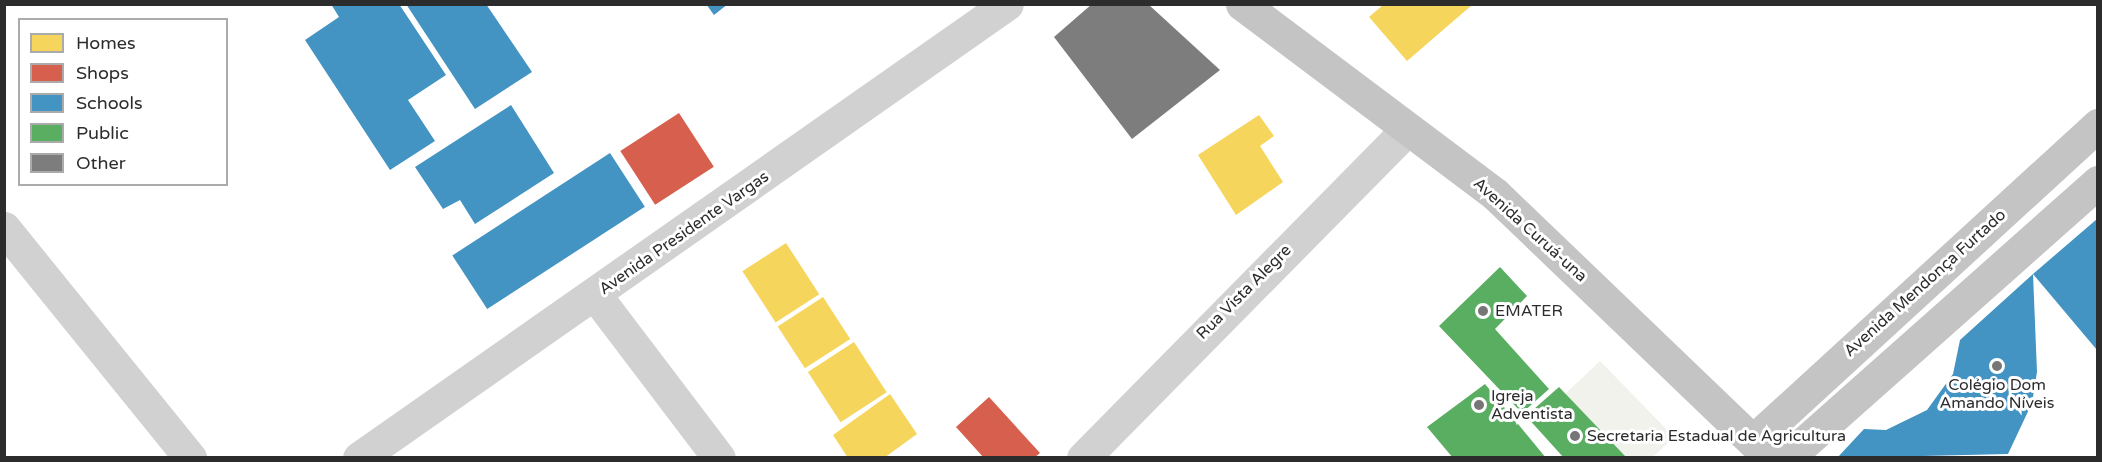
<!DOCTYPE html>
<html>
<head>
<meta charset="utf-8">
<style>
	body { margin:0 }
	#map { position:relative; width:2102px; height:462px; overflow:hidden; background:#fff; font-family:"Varela Round",sans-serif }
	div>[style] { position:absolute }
	.green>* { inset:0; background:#f0f2eb }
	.homes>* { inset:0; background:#f6d55c; transform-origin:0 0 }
	.shops>* { inset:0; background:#d6604d; transform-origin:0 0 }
	.schools>* { inset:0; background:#4393c3; transform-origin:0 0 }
	.public>* { inset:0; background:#5aae61 }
	.building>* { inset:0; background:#7d7d7d }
	.street>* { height:33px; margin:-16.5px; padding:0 16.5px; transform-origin:16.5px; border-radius:16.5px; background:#d1d1d1 }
	.primary>* { height:33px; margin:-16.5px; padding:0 16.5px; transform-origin:16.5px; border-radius:16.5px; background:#c4c4c4 }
	.dots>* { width:16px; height:16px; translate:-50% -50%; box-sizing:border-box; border:3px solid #fff; border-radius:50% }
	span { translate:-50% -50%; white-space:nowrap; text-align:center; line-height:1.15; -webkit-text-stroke:6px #fff; paint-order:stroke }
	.street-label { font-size:16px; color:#2c2c2c }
	.poi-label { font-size:16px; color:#2c2c2c }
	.left { translate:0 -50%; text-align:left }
	.frame { position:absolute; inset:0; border:6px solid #2c2c2c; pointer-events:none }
	.legend { position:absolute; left:18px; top:18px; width:210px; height:168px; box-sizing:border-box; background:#fff; border:2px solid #ababab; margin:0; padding:8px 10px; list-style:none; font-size:18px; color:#2c2c2c }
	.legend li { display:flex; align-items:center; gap:12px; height:30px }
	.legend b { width:30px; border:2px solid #ababab }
</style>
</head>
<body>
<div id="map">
	<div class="green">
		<div style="clip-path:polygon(1600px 361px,1674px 437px,1653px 457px,1623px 457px,1565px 394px)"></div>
	</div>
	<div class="homes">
		<div style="clip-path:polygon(1383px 5px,1472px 5px,1407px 61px,1369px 17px)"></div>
		<div style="clip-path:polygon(1259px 115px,1274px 136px,1260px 146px,1283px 182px,1236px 215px,1198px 155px)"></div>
		<div style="left:786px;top:243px;width:61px;height:52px;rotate:57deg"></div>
		<div style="left:823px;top:297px;width:50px;height:54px;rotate:57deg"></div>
		<div style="left:854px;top:342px;width:60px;height:55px;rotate:57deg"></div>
		<div style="clip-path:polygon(890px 394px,917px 434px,884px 458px,848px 458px,833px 435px)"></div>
	</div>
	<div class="shops">
		<div style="left:679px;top:113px;width:64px;height:70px;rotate:57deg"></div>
		<div style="clip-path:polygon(989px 397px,1040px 453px,1034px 458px,984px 458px,956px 427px)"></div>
	</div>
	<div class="schools">
		<div style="clip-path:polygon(331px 4px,399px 4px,446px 75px,408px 100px,435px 141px,390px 170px,305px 40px,339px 17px)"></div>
		<div style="clip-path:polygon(406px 4px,486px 4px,532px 72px,475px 109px)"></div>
		<div style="clip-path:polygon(706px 4px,728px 4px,714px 15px)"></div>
		<div style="clip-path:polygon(511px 105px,554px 173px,475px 224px,460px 200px,443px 209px,415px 167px)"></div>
		<div style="left:610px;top:153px;width:64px;height:188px;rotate:57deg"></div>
		<div style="clip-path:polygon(2097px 219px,2097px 350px,2033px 274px)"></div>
		<div style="clip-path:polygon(2033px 274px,2037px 372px,2032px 403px,2008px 454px,1837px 458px,1864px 429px,1886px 430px,1927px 410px,1953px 374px,1960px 340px)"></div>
	</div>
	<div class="public">
		<div style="clip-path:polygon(1500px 267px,1527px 296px,1495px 329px,1549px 389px,1522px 413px,1439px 326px)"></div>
		<div style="clip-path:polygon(1485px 384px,1546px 458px,1453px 458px,1427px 427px)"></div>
		<div style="clip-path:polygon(1559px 387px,1625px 456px,1623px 458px,1564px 458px,1526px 416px)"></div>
	</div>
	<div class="building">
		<div style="clip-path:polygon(1092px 4px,1148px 4px,1220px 70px,1132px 139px,1054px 37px)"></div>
	</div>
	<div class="street">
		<div style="left:4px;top:228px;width:296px;rotate:51deg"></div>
		<div style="left:596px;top:296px;width:203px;rotate:52.8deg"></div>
		<div style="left:359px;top:458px;width:791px;rotate:-35.02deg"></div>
		<div style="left:1083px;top:458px;width:462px;rotate:-45.4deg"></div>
	</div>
	<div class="primary">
		<div style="left:1242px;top:4px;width:316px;rotate:36.9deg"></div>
		<div style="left:1495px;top:194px;width:381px;rotate:43.8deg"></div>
		<div style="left:1753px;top:441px;width:468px;rotate:-42.5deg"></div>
		<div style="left:1787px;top:458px;width:416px;rotate:-41.6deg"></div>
	</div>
	<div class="dots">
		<div style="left:1483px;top:311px;background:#767676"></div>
		<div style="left:1997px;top:366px;background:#767676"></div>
		<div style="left:1479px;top:405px;background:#767676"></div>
		<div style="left:1575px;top:436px;background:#767676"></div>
	</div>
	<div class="street-label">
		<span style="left:1530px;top:230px;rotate:42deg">Avenida Curuá-una</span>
		<span style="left:684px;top:233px;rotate:-35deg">Avenida Presidente Vargas</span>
		<span style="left:1925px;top:283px;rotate:-42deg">Avenida Mendonça Furtado</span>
		<span style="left:1244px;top:292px;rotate:-45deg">Rua Vista Alegre</span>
	</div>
	<div class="poi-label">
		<span class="left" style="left:1495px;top:311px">EMATER</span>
		<span style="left:1997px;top:394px">Colégio Dom<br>Amando Níveis</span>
		<span class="left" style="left:1491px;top:405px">Igreja<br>Adventista</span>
		<span class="left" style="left:1587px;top:436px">Secretaria Estadual de Agricultura</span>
	</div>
	<div class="frame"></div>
	<ul class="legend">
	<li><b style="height:16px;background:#f6d55c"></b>Homes</li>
	<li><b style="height:16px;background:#d6604d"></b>Shops</li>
	<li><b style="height:16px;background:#4393c3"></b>Schools</li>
	<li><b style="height:16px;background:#5aae61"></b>Public</li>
	<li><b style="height:16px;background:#7d7d7d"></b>Other</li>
	</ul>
</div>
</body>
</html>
